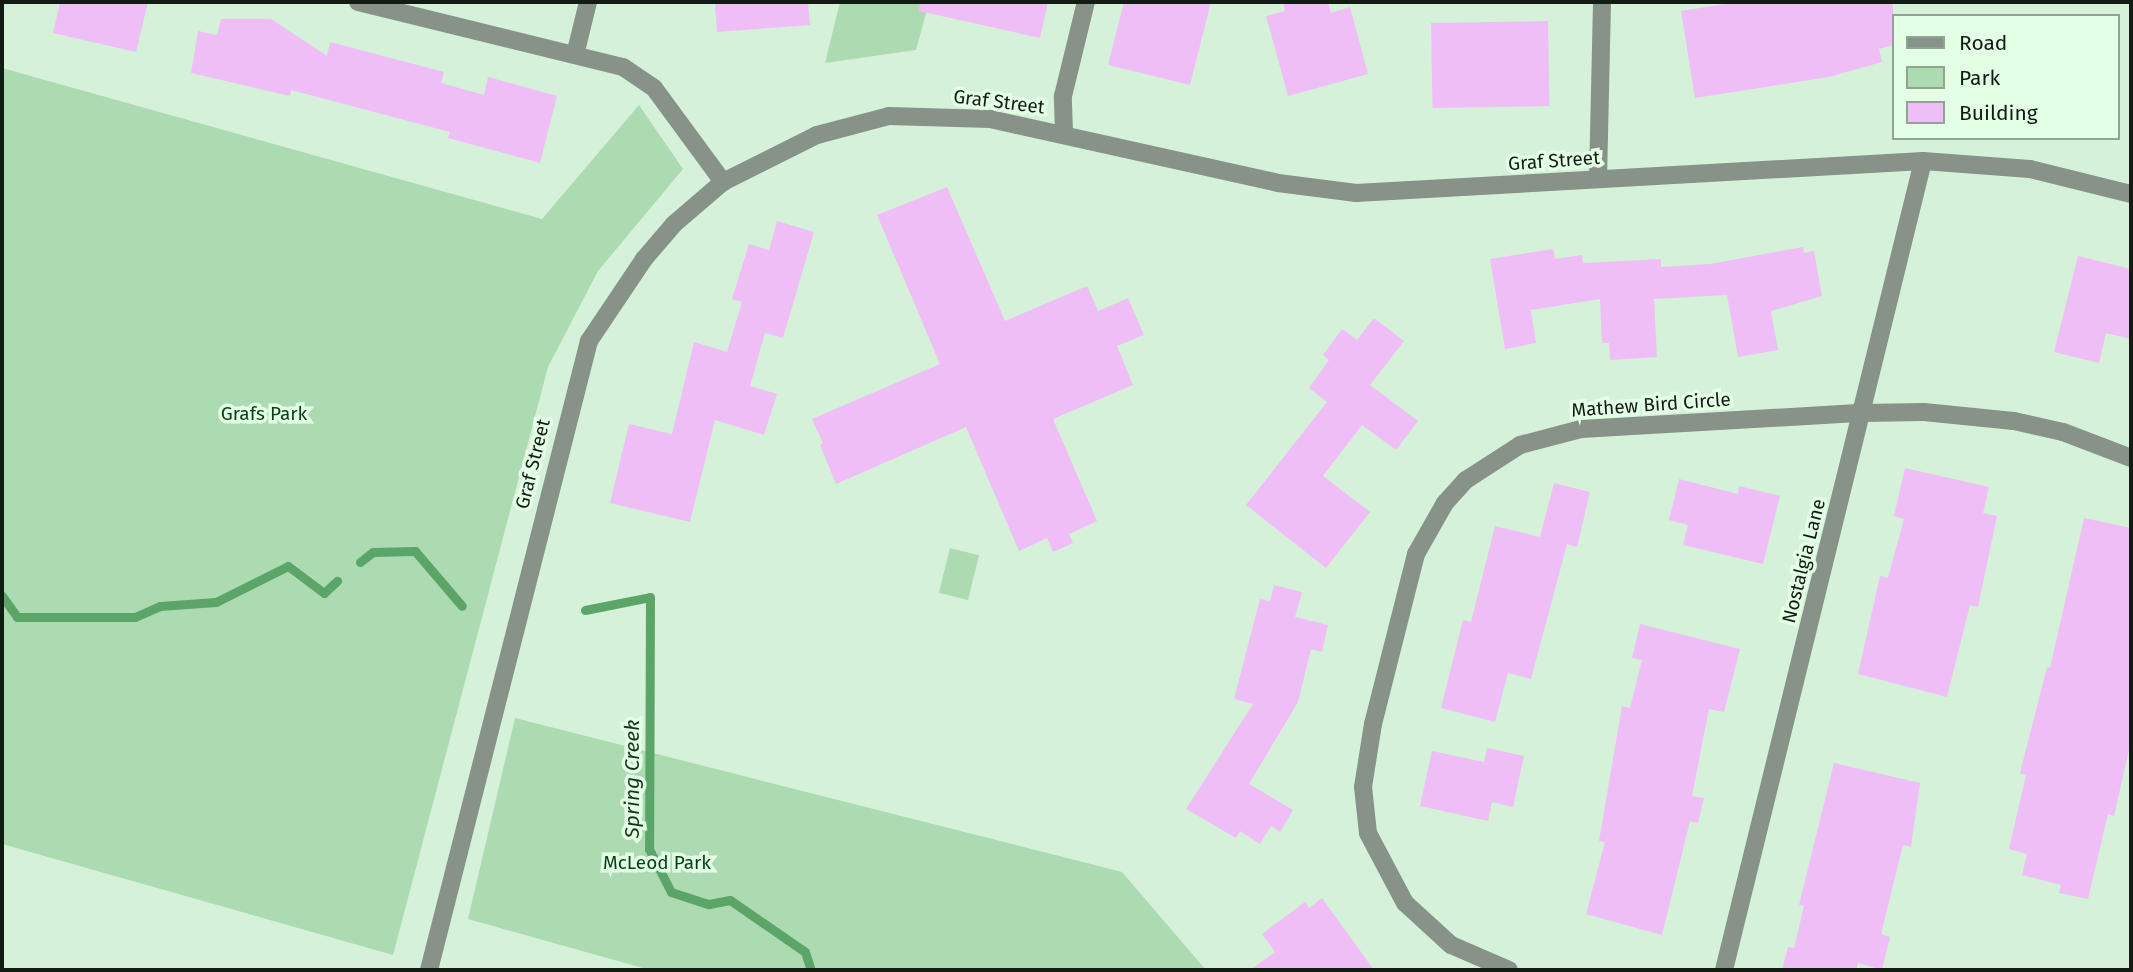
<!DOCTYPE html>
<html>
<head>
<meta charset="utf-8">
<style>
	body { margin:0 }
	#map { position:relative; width:2133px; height:972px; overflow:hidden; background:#d6f1d9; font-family:"Fira Sans",sans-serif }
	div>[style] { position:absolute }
	.green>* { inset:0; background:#acdbb2; transform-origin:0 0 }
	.stream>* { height:9px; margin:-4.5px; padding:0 4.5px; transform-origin:4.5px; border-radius:4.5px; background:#5ba569 }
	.building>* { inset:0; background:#efbef7; transform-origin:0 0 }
	.minor>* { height:18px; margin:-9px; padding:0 9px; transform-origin:9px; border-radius:9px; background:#879288 }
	span { translate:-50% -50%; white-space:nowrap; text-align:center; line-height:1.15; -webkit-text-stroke:7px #e3ffe6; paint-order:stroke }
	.street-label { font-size:19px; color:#121c13 }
	.park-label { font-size:19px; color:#043f17 }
	.water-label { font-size:21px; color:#14341b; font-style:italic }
	.frame { position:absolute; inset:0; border:4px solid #121c13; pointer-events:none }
	.legend { position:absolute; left:1892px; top:14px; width:228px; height:126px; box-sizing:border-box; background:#e3ffe6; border:2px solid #8fa492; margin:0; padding:9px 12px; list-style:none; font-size:21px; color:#121c13 }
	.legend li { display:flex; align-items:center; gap:14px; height:35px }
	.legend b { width:35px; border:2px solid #8fa492 }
</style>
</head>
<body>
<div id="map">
	<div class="green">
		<div style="clip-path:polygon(840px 2px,929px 2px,916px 50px,825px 63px)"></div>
		<div style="clip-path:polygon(2px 68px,542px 219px,639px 105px,683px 169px,598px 271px,548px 367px,393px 955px,2px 844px)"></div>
		<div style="left:950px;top:548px;width:30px;height:46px;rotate:14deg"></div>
		<div style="clip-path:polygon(515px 718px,1122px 872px,1206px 970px,650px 970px,468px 919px)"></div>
	</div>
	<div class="stream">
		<div style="left:360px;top:562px;width:16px;rotate:-38deg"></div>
		<div style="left:373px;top:552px;width:42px;rotate:-1.4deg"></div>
		<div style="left:415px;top:551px;width:72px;rotate:49.5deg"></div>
		<div style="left:2px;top:596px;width:26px;rotate:54deg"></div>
		<div style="left:17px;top:617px;width:118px"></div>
		<div style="left:135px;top:617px;width:27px;rotate:-24deg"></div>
		<div style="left:160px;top:606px;width:56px;rotate:-4.1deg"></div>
		<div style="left:216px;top:602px;width:80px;rotate:-26.6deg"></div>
		<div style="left:288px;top:566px;width:45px;rotate:36.9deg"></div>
		<div style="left:324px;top:593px;width:18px;rotate:-43deg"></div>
		<div style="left:585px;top:610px;width:66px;rotate:-11.3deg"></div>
		<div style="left:650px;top:597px;width:252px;rotate:90.2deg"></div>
		<div style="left:649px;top:849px;width:48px;rotate:62.9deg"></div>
		<div style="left:671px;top:892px;width:40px;rotate:18deg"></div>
		<div style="left:709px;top:904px;width:21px;rotate:-11deg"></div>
		<div style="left:730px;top:900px;width:91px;rotate:34.7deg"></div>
		<div style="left:805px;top:952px;width:19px;rotate:72deg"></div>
	</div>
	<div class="building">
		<div style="clip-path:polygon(60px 2px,148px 2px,136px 52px,53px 33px)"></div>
		<div style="clip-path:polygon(715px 2px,808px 2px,810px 25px,717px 32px)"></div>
		<div style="clip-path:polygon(920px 2px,1048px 2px,1040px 38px,919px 11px)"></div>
		<div style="clip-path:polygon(1124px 2px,1211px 2px,1190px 85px,1108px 65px)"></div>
		<div style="clip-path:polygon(1283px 2px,1328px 2px,1331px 13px,1350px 7px,1368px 74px,1288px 96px,1266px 16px,1285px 11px)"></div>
		<div style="clip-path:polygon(1737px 2px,1893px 2px,1893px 45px,1879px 49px,1882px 62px,1829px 77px,1695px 98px,1681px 11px)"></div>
		<div style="clip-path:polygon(221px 19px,271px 19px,327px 56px,330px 42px,444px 72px,441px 83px,484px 95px,488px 77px,557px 96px,540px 163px,448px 138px,450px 132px,291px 90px,290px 96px,191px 73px,198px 31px,217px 35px)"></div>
		<div style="left:1548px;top:21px;width:85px;height:117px;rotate:89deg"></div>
		<div style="clip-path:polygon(947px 187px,1005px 321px,1087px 286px,1098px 311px,1128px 298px,1144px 335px,1117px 346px,1133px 385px,1053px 419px,1097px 521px,1069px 534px,1073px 543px,1053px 552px,1047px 538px,1019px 551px,966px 427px,836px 484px,820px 445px,823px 443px,812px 419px,940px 364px,877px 215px)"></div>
		<div style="clip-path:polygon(777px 221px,814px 232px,783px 338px,765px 333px,750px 386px,777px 394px,764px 435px,715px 420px,690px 522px,610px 503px,629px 424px,672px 434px,694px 342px,727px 352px,742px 302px,732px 299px,749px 244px,769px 250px)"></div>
		<div style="clip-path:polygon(1803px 247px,1804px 253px,1814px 251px,1822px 296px,1771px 311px,1778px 350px,1738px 357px,1727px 295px,1654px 299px,1657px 357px,1610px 360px,1609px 343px,1602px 343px,1600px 299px,1531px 310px,1536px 343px,1505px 349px,1490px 259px,1553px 249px,1555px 259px,1582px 255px,1583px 263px,1661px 259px,1661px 267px,1710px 264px)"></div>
		<div style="clip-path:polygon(2078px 256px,2131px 269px,2131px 339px,2106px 333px,2099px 363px,2054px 352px)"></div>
		<div style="clip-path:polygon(1374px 318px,1404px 341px,1370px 385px,1418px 421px,1396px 450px,1362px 425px,1323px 476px,1370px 512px,1326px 568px,1246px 505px,1327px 402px,1309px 388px,1329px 360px,1323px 355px,1342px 329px,1357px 340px)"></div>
		<div style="clip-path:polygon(1905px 468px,1989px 487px,1983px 513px,1997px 516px,1978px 607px,1970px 605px,1947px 697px,1858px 674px,1880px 576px,1888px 578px,1904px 519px,1894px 516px)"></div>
		<div style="clip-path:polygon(1679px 479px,1738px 494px,1739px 486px,1780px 496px,1763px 564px,1683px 545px,1688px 525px,1669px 520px)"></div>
		<div style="clip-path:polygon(1554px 483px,1590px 492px,1577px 547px,1567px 544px,1531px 679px,1508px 673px,1495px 722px,1441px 708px,1463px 620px,1471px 622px,1495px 526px,1540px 537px)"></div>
		<div style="clip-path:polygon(2084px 518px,2131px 528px,2131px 741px,2114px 816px,2108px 814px,2088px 899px,2059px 893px,2061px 885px,2022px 875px,2027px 854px,2009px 849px,2026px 775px,2020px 773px,2047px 667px,2050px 668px)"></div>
		<div style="clip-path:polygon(1274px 585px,1302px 592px,1295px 617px,1328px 625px,1322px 652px,1311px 649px,1298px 702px,1249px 784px,1293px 810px,1280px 832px,1271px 826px,1260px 844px,1240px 831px,1236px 838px,1186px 809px,1253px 704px,1234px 699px,1260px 599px,1270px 601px)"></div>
		<div style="clip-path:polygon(1640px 624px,1740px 649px,1724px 712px,1709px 709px,1692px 796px,1704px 798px,1698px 823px,1690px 821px,1662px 935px,1586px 914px,1605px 842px,1599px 841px,1622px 706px,1630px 708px,1642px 660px,1632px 658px)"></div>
		<div style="clip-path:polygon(1487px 748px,1524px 756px,1513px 807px,1492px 802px,1488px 821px,1420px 806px,1432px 751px,1484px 762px)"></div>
		<div style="clip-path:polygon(1834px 763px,1920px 783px,1911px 847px,1903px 845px,1881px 934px,1890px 937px,1882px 970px,1858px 963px,1856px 970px,1782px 970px,1788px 947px,1794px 948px,1804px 906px,1799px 905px)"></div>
		<div style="clip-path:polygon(1322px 898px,1374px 970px,1250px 970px,1275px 952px,1262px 934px,1305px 902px,1309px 908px)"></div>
	</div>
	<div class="minor">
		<div style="left:358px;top:2px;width:273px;rotate:13.8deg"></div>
		<div style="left:623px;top:67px;width:37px;rotate:34deg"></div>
		<div style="left:654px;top:88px;width:117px;rotate:53.7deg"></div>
		<div style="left:575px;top:55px;width:55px;rotate:-76.2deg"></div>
		<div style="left:1064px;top:132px;width:36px;rotate:-92deg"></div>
		<div style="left:1063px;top:96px;width:97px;rotate:-76.3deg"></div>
		<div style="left:1598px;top:179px;width:177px;rotate:-88.7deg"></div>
		<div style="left:429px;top:970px;width:649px;rotate:-75.73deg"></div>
		<div style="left:589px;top:341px;width:99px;rotate:-56.1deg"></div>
		<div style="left:644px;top:259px;width:46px;rotate:-49.4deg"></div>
		<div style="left:674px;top:224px;width:65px;rotate:-40.6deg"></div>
		<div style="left:723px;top:182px;width:105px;rotate:-26.6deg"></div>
		<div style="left:817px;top:135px;width:74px;rotate:-14.8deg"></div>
		<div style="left:889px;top:116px;width:101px;rotate:1.7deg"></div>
		<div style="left:990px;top:119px;width:295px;rotate:12.5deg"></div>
		<div style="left:1278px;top:183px;width:79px;rotate:7.3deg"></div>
		<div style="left:1356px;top:193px;width:568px;rotate:-3.23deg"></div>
		<div style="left:1923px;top:161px;width:107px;rotate:4.3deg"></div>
		<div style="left:2030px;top:169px;width:104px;rotate:13.9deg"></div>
		<div style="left:1509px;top:970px;width:63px;rotate:-156.7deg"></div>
		<div style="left:1451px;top:945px;width:62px;rotate:-137.6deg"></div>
		<div style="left:1405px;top:903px;width:79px;rotate:-117.9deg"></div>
		<div style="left:1368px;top:833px;width:46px;rotate:-96.2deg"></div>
		<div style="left:1363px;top:787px;width:64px;rotate:-81deg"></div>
		<div style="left:1373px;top:724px;width:175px;rotate:-75.8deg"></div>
		<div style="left:1416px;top:554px;width:59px;rotate:-60.4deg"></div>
		<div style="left:1445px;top:503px;width:31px;rotate:-48deg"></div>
		<div style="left:1466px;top:480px;width:64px;rotate:-32.9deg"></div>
		<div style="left:1520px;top:445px;width:63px;rotate:-14.7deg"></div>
		<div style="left:1581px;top:429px;width:281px;rotate:-3.3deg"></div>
		<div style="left:1862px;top:413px;width:62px;rotate:-0.9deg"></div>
		<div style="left:1924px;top:412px;width:90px;rotate:5.7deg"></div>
		<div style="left:2014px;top:421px;width:50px;rotate:12.7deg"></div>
		<div style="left:2063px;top:432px;width:73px;rotate:20.9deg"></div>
		<div style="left:1724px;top:970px;width:833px;rotate:-76.18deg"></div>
	</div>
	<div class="street-label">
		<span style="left:999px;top:102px;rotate:7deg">Graf Street</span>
		<span style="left:1554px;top:161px;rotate:-4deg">Graf Street</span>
		<span style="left:1651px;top:405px;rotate:-4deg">Mathew Bird Circle</span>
		<span style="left:533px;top:464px;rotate:-76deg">Graf Street</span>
		<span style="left:1804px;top:561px;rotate:-76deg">Nostalgia Lane</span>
	</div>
	<div class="park-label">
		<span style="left:264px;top:414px">Grafs Park</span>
		<span style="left:657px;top:863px">McLeod Park</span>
	</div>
	<div class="water-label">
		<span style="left:632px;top:779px;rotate:-90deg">Spring Creek</span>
	</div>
	<div class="frame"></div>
	<ul class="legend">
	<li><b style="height:9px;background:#879288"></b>Road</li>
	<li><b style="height:19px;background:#acdbb2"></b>Park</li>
	<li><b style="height:19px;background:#efbef7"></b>Building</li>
	</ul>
</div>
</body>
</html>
